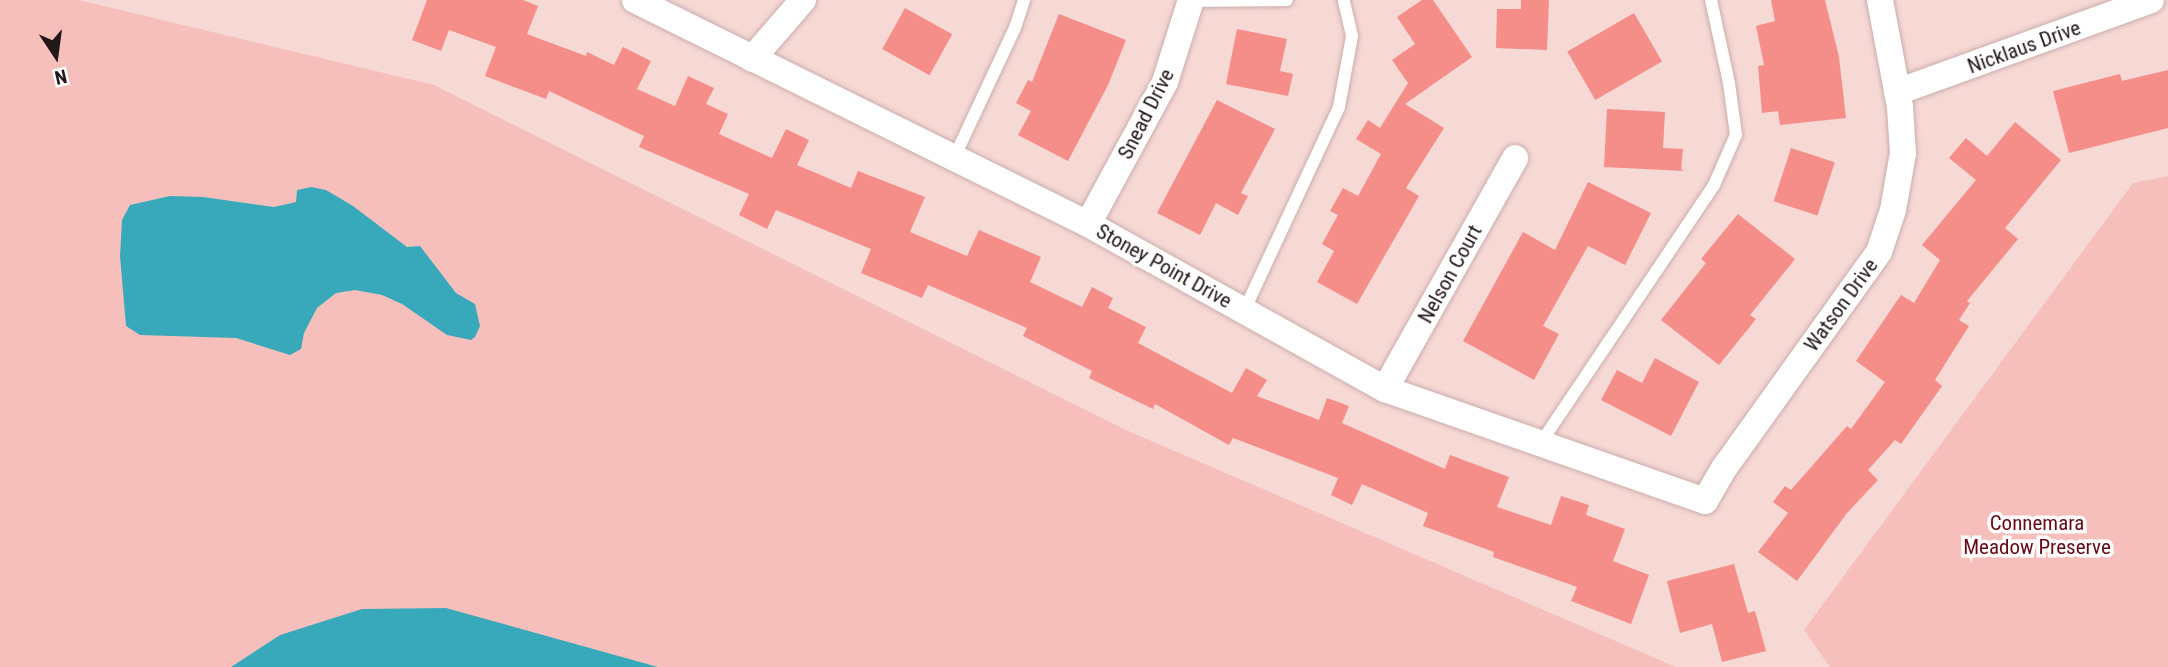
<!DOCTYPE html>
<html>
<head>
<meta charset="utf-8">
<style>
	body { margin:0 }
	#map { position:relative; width:2168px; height:667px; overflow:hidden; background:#f6d8d5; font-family:"Roboto Condensed",sans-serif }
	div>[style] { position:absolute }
	.green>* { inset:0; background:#f7bfbb }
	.water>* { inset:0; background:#38a9bb }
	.building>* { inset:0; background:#f58d89; transform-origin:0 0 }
	.roads { filter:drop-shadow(0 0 2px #cbadab) drop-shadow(0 0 2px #cbadab) }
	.lane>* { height:12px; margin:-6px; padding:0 6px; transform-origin:6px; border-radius:6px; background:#fff }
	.street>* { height:26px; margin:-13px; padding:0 13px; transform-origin:13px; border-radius:13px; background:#fff }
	span { translate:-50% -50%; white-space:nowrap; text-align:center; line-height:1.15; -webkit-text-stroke:7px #fff; paint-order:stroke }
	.street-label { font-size:21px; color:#221817 }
	.park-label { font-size:21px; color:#670814 }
	.north { position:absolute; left:21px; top:21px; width:70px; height:70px; -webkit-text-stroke:5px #fff; paint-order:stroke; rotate:167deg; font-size:19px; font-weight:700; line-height:28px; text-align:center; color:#221817 }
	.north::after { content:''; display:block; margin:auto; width:24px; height:32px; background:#221817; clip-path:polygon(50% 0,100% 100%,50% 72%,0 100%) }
</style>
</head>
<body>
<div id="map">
	<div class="green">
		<div style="clip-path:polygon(0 0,79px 0,434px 85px,1126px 430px,1676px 667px,0 667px)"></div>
		<div style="clip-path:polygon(2168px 176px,2168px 667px,1830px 667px,1804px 630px,2133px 183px)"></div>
	</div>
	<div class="water">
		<div style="clip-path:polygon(311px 187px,326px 190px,353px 206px,407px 247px,420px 246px,456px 293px,475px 304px,480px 326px,475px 337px,471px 340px,447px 335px,402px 304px,382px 295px,355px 290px,336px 293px,317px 308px,304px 333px,301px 349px,290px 355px,236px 338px,140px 335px,126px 326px,120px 256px,122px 220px,130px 205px,170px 196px,203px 197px,274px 207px,296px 202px,297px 190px)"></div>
		<div style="clip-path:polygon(446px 608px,658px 667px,231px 667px,280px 635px,362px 609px)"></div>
	</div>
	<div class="building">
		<div style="clip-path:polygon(427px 0,523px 0,538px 6px,527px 34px,586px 56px,587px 52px,614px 65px,623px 47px,651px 61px,637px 89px,675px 106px,688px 76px,714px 88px,706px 104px,728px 114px,719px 134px,772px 158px,786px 129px,809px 140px,797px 165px,851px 188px,858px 171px,925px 197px,910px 232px,967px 256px,979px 230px,1041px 257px,1030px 282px,1082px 307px,1092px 287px,1113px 298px,1108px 308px,1146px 327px,1138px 343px,1232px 393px,1246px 368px,1267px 380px,1257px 396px,1319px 420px,1327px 398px,1349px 406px,1342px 423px,1445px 469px,1450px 455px,1509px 477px,1497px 507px,1551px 525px,1561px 496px,1589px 505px,1586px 515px,1625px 529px,1613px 561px,1649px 575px,1631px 624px,1571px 601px,1577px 587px,1493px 557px,1494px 552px,1423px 526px,1428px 513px,1362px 484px,1352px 505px,1331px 495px,1338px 478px,1233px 438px,1229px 445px,1155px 404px,1153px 409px,1089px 378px,1092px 371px,1023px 336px,1027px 328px,928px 285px,922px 298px,861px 273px,871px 249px,776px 210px,767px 229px,739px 215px,749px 194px,639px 147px,644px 136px,549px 91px,546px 99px,485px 76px,496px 47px,449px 30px,441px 51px,412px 40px)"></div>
		<div style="clip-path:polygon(1422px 0,1433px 0,1472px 57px,1405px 104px,1444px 128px,1406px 188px,1419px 196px,1357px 304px,1317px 282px,1334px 251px,1322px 244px,1338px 215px,1330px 211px,1343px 188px,1358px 196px,1381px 154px,1356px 139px,1368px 120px,1380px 128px,1408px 83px,1392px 60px,1415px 44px,1397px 17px)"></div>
		<div style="clip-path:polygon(1521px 0,1549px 0,1547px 50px,1496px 48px,1497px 9px,1521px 9px)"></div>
		<div style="clip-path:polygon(1771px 0,1825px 0,1839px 57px,1846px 118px,1780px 125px,1778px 111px,1762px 113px,1758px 66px,1764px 65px,1756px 26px,1775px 21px)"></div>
		<div style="left:905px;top:8px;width:54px;height:47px;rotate:29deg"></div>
		<div style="left:1634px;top:13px;width:56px;height:77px;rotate:60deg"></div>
		<div style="clip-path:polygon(1059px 14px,1126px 40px,1108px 85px,1068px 161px,1018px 135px,1031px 111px,1016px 103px,1028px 80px,1032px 82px)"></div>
		<div style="clip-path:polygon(1237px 29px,1287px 39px,1280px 71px,1293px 74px,1288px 96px,1226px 84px)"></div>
		<div style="clip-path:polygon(2168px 70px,2168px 128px,2069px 153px,2053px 91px,2120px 74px,2122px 81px)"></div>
		<div style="clip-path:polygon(1217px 100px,1275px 129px,1241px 193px,1248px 196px,1238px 215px,1216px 203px,1200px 235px,1157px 213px)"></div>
		<div style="clip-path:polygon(1607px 109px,1665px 112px,1663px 148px,1683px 149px,1681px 169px,1684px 171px,1604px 167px)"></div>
		<div style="clip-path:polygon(2015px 122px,2061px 160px,2005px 228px,2018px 239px,1967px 301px,1970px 303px,1959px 320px,1969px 326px,1935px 380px,1942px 386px,1901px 444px,1895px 440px,1868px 470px,1878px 480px,1847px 513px,1797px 581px,1758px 552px,1788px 513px,1773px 502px,1785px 486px,1791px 490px,1847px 426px,1851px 429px,1885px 382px,1856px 361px,1901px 295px,1914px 303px,1940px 260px,1922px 245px,1976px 180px,1949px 158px,1966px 138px,1987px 156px)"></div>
		<div style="left:1791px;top:148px;width:46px;height:56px;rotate:18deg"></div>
		<div style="clip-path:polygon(1588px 182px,1651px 213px,1625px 265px,1588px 246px,1543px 326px,1559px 334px,1534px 380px,1463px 341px,1523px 232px,1555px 250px)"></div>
		<div style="clip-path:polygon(1738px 214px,1795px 259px,1750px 315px,1756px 319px,1719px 365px,1661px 320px,1706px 263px,1701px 259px)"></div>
		<div style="clip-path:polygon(1655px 358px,1699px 382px,1671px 436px,1601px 400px,1617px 370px,1642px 383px)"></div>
		<div style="clip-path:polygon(1734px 564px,1748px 613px,1755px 611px,1766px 651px,1722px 662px,1712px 624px,1680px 633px,1667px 581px)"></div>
	</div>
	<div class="roads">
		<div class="lane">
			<div style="left:1191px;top:1px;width:96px;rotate:-0.6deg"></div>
			<div style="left:954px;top:158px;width:144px;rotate:-64.9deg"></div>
			<div style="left:1015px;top:28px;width:29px;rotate:-72deg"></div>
			<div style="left:1244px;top:311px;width:225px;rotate:-65deg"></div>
			<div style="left:1339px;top:107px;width:72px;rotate:-79.6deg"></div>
			<div style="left:1352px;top:36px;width:37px;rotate:-103deg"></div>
			<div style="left:1540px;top:444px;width:312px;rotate:-56.1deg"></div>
			<div style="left:1714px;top:185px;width:55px;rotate:-66.3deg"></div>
			<div style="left:1736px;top:135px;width:52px;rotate:-97.7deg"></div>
			<div style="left:1729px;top:83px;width:85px;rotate:-102.2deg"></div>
		</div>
		<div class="street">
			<div style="left:635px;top:0;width:505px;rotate:26.31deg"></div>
			<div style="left:1088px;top:224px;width:340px;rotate:29.1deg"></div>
			<div style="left:1385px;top:389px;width:339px;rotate:19.3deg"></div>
			<div style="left:1705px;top:501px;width:39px;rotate:-60deg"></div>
			<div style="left:1725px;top:467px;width:264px;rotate:-54.4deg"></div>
			<div style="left:1879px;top:252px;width:44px;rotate:-71.6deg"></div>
			<div style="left:1893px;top:210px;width:58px;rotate:-80deg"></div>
			<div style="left:1903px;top:153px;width:46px;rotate:-93.7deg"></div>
			<div style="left:1900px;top:107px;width:109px;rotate:-100.6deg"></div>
			<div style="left:752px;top:59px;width:78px;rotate:-49.2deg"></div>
			<div style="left:1897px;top:92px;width:270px;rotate:-19.9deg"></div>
			<div style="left:1088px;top:224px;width:162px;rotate:-61.5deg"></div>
			<div style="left:1165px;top:82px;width:86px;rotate:-72.4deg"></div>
			<div style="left:1385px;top:389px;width:265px;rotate:-60.6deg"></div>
		</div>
	</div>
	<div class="street-label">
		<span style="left:2024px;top:47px;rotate:-20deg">Nicklaus Drive</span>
		<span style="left:1146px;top:114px;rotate:-63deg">Snead Drive</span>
		<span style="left:1164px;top:266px;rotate:29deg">Stoney Point Drive</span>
		<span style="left:1450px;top:274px;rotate:-61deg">Nelson Court</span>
		<span style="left:1841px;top:305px;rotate:-54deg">Watson Drive</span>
	</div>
	<div class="park-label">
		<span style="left:2037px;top:535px">Connemara<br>Meadow Preserve</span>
	</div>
	<div class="north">N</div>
</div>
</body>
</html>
